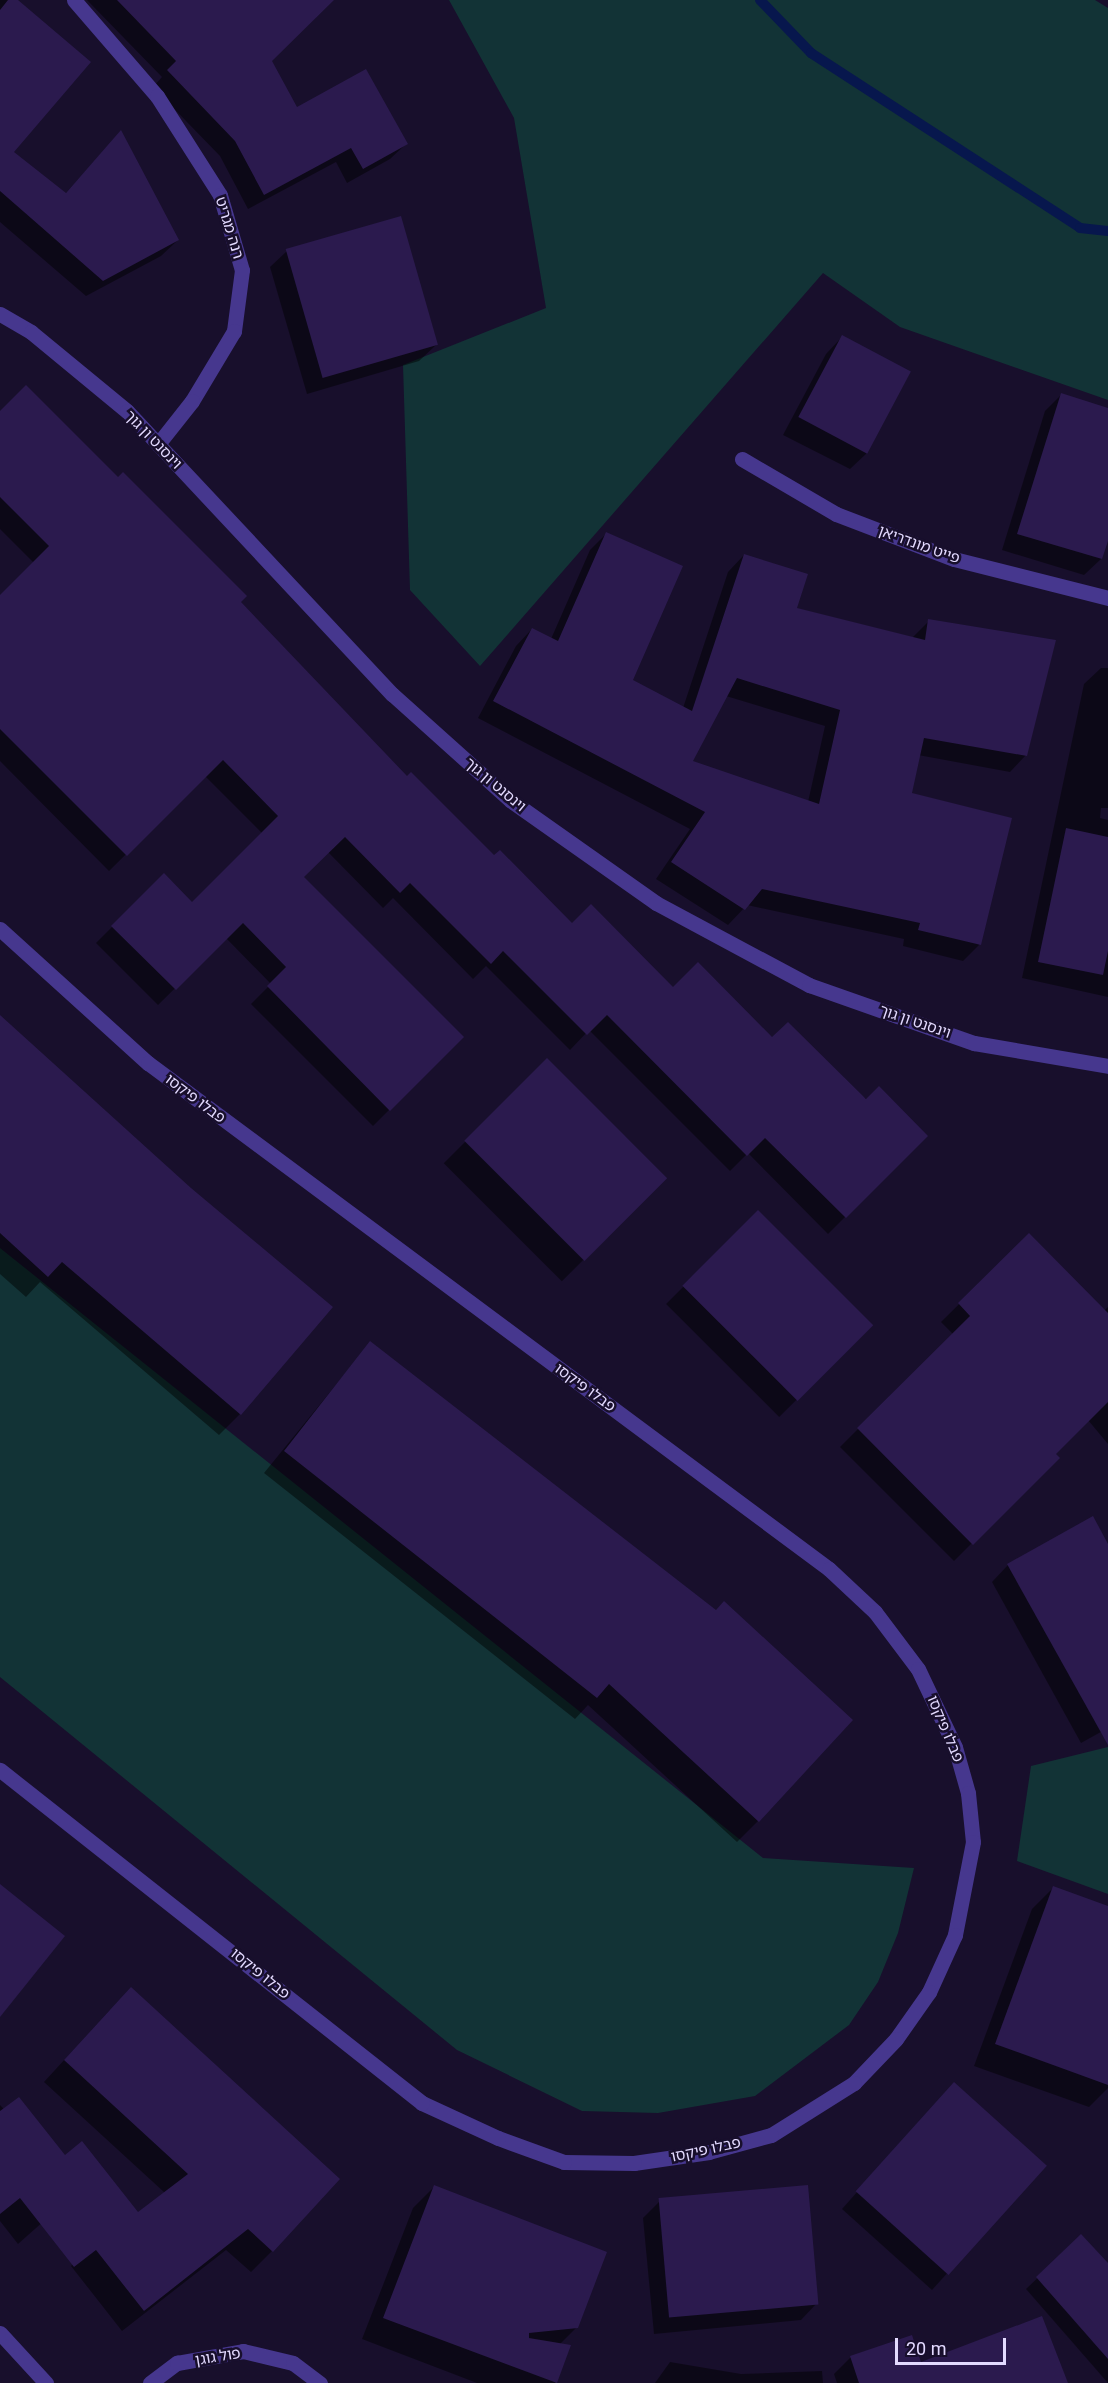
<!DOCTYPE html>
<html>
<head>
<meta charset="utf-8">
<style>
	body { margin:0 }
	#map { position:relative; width:1108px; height:2383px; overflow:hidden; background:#180f2c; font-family:Roboto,"Noto Sans Hebrew",sans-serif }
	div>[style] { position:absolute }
	.green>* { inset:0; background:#123336 }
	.shadow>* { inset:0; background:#0007; transform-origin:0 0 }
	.stream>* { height:10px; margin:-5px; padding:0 5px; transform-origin:5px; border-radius:5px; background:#07174d }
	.building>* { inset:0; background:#2b1a4e; transform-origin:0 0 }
	.minor>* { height:15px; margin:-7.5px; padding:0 7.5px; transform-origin:7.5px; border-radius:7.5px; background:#46378e }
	span { translate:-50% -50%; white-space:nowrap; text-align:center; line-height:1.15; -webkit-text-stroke:5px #180f2c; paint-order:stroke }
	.street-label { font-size:15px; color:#e3daff }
	.scale { position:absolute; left:895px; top:2338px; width:111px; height:27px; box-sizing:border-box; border:3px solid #e3daff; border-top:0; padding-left:8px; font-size:18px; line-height:21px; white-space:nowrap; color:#e3daff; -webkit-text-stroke:4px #180f2c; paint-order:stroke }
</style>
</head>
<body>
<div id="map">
	<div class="green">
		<div style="clip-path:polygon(449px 0,1095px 0,1108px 8px,1108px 400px,900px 327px,823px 273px,480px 666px,410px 590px,403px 365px,546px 308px,514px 118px)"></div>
		<div style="clip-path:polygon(0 1248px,763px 1858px,914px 1868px,898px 1933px,878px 1982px,849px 2025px,755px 2096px,658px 2113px,582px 2111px,457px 2050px,0 1677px)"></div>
		<div style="clip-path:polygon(1108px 1747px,1108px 1894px,1017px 1861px,1031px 1766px)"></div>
	</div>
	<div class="shadow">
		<div style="clip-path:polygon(0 0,16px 0,12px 152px,65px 194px,121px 132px,178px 240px,161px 256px,86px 296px,0 222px)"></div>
		<div style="clip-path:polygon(87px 0,333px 0,270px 61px,296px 109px,406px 144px,390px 159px,347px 183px,336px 162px,248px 209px,220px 156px,153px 87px,162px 77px)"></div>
		<div style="clip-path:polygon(287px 251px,436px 345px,419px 361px,307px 394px,270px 267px)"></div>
		<div style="clip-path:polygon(842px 337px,867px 453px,850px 469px,783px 435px,826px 354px)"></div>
		<div style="clip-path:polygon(1061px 395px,1108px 409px,1108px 536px,1101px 559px,1084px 575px,1002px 550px,1045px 411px)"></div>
		<div style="clip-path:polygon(0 413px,239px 602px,407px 778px,572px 925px,673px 989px,772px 1040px,926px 1136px,828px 1234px,748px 1153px,730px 1171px,589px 1030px,570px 1050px,486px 966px,473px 979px,393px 898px,383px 908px,328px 852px,302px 877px,462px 1037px,373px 1126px,251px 1004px,271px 984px,226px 938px,158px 1005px,96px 943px,164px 875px,192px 904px,263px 834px,205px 776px,109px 871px,0 761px,0 597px,34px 563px,0 529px)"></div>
		<div style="clip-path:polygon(evenodd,606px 534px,631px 681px,683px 708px,728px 572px,744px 555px,795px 609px,912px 638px,929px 621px,1026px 755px,1010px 772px,918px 755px,910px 794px,979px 945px,963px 961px,903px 946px,904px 939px,747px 905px,728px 925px,656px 879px,690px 829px,478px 718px,516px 646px,532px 629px,551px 639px,590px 550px,606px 534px,726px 696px,825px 726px,808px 802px,691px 762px,726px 696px)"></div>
		<div style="clip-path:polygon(1101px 668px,1108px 668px,1108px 808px,1101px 808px,1100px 818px,1108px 820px,1108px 997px,1022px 978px,1084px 684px)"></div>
		<div style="clip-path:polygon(0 1030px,240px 1414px,219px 1435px,40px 1282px,26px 1297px,0 1274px)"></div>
		<div style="left:547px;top:1060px;width:167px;height:146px;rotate:45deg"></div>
		<div style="left:758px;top:1212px;width:160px;height:130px;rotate:45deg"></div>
		<div style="clip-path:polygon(1029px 1235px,1104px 1311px,1108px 1307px,1108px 1444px,1088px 1420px,1054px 1454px,1057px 1458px,954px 1561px,840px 1447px,953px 1334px,941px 1322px)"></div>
		<div style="clip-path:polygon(370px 1343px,758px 1821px,737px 1842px,588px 1705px,575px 1719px,264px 1473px)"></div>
		<div style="clip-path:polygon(1108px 1547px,1108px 1728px,1081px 1743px,992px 1582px,1008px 1565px)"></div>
		<div style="clip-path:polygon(1053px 1888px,1108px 1908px,1108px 2088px,1089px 2107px,974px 2066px,1032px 1909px)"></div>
		<div style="clip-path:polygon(110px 2010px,272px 2251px,251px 2272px,226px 2250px,122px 2331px,71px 2266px,131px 2206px,137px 2215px,165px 2193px,44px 2082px)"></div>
		<div style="clip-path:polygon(938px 2101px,1045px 2165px,932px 2290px,842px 2209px)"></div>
		<div style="clip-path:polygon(0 2105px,80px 2189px,18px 2244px,0 2221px)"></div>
		<div style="clip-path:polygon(434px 2187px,577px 2327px,560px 2344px,569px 2346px,555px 2383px,477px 2383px,362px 2339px,413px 2208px)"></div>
		<div style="clip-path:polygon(660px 2201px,817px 2303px,801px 2320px,654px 2334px,643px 2218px)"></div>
		<div style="clip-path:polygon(1081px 2237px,1108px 2266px,1108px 2383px,1026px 2289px)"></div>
		<div style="clip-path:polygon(911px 2337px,920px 2364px,1066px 2383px,837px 2383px,834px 2374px,850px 2358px)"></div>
		<div style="clip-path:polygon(670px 2362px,741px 2374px,822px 2371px,823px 2383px,655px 2383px)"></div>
	</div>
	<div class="stream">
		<div style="left:760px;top:0;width:74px;rotate:46.1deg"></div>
		<div style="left:811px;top:53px;width:321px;rotate:33deg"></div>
		<div style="left:1080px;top:228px;width:28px;rotate:6deg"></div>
	</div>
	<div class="building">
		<div style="clip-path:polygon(8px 0,18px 0,91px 62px,14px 152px,66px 193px,121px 130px,179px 240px,103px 281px,0 191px,0 10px)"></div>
		<div style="clip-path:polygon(117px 0,334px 0,272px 61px,297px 107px,366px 69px,408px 144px,363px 169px,351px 148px,264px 195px,235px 141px,167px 70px,176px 61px)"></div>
		<div style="left:401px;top:216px;width:134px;height:120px;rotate:74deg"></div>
		<div style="left:842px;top:335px;width:78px;height:93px;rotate:28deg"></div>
		<div style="clip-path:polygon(26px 385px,118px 477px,123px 472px,247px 596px,241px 602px,407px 776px,411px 772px,494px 855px,500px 850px,572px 923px,591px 904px,673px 987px,698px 962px,772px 1037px,788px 1022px,866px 1099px,879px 1086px,928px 1136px,846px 1218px,765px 1138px,747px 1156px,607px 1015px,587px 1035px,503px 951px,491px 964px,410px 883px,400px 893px,345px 837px,304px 877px,464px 1037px,390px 1111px,267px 986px,286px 967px,243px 923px,176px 990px,111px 926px,164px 873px,192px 902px,278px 816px,223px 760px,127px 856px,0 729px,0 595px,49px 546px,0 497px,0 411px)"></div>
		<div style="clip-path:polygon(1061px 393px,1108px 408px,1108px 541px,1102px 559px,1017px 534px)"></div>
		<div style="clip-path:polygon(evenodd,606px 532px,683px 566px,633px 680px,692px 711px,744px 554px,808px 574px,797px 608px,925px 640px,928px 619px,1056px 640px,1027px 756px,924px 738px,912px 793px,1012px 818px,981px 945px,918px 930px,920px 923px,762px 889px,745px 910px,671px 862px,705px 812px,493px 701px,532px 628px,558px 641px,606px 532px,737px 678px,840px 710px,819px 804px,693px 761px,737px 678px)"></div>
		<div style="clip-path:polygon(1066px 828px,1108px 837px,1108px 951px,1103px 975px,1038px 962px)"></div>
		<div style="clip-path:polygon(0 1015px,191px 1188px,333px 1307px,241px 1415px,62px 1262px,48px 1277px,0 1233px)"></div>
		<div style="left:547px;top:1058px;width:170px;height:117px;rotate:45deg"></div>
		<div style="left:758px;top:1210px;width:163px;height:107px;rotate:45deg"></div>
		<div style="clip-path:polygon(1029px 1233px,1108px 1313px,1108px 1402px,1056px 1454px,1060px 1458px,973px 1545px,857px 1428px,970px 1316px,958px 1303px)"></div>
		<div style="clip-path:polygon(370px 1341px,716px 1610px,724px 1601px,853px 1720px,759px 1822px,609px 1684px,597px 1698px,284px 1451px)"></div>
		<div style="clip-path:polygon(1093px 1516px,1108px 1544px,1108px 1745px,1007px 1564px)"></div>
		<div style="clip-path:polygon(0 1884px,65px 1936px,0 2017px)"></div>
		<div style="clip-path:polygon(1053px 1886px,1108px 1906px,1108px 2085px,995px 2044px)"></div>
		<div style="clip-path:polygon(131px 1987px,340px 2179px,273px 2252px,248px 2229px,144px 2311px,96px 2250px,74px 2267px,20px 2198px,0 2214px,0 2111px,19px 2097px,65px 2155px,82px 2141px,138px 2212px,188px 2174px,64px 2060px)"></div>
		<div style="left:954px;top:2082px;width:125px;height:147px;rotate:42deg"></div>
		<div style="clip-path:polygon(434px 2185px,607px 2252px,578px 2328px,529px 2333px,529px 2338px,571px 2345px,557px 2383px,383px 2318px)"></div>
		<div style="left:808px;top:2185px;width:120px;height:150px;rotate:85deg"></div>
		<div style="clip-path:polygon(1081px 2234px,1108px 2263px,1108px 2359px,1036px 2277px)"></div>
		<div style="clip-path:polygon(1042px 2316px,1068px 2383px,859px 2383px,850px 2356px,912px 2335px,921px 2362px)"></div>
	</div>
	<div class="minor">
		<div style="left:74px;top:0;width:127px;rotate:49.2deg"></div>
		<div style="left:157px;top:96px;width:117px;rotate:57.5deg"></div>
		<div style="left:220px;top:195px;width:78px;rotate:73.7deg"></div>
		<div style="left:242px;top:270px;width:62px;rotate:97.5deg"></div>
		<div style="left:234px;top:331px;width:82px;rotate:121deg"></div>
		<div style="left:192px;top:401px;width:55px;rotate:128.3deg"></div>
		<div style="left:0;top:314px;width:36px;rotate:30deg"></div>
		<div style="left:31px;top:332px;width:124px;rotate:39.5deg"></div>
		<div style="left:127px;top:411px;width:388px;rotate:46.9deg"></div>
		<div style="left:392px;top:694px;width:159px;rotate:41.9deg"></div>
		<div style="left:510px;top:800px;width:179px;rotate:35.2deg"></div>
		<div style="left:656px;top:903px;width:174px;rotate:28.2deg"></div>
		<div style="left:809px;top:985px;width:175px;rotate:19.4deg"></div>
		<div style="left:974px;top:1043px;width:136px;rotate:9.7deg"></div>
		<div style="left:742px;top:459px;width:109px;rotate:30.3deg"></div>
		<div style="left:836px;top:514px;width:126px;rotate:20.9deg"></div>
		<div style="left:954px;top:559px;width:159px;rotate:14.2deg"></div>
		<div style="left:0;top:929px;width:200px;rotate:42.2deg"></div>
		<div style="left:148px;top:1063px;width:848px;rotate:36.61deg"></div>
		<div style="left:829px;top:1569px;width:63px;rotate:43.1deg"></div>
		<div style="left:875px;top:1612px;width:71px;rotate:53deg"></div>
		<div style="left:918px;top:1669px;width:86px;rotate:64.6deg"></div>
		<div style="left:955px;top:1747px;width:48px;rotate:74.2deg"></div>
		<div style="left:968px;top:1793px;width:49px;rotate:84.2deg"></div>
		<div style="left:973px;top:1842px;width:95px;rotate:101deg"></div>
		<div style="left:955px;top:1935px;width:63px;rotate:114.5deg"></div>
		<div style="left:929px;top:1992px;width:57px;rotate:125.1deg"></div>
		<div style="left:896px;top:2039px;width:61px;rotate:133.7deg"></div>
		<div style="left:854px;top:2083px;width:98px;rotate:147.9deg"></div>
		<div style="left:771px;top:2135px;width:64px;rotate:164.7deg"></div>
		<div style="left:709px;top:2152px;width:76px;rotate:171.7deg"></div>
		<div style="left:634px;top:2163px;width:70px;rotate:-179.2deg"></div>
		<div style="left:564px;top:2162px;width:70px;rotate:-160deg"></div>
		<div style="left:498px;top:2138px;width:84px;rotate:-155.3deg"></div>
		<div style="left:422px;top:2103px;width:538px;rotate:-141.72deg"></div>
		<div style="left:0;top:2333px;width:68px;rotate:47.4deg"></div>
		<div style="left:150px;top:2383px;width:34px;rotate:-37deg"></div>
		<div style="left:177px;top:2363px;width:67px;rotate:-10.3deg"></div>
		<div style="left:243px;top:2351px;width:51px;rotate:13.5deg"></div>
		<div style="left:293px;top:2363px;width:34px;rotate:37deg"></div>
	</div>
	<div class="street-label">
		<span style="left:229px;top:228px;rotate:73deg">רנה מגריט</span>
		<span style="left:153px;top:440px;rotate:46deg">וינסנט ון גוך</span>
		<span style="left:919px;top:545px;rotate:20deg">פייט מונדריאן</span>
		<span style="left:495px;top:785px;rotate:40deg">וינסנט ון גוך</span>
		<span style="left:915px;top:1022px;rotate:19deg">וינסנט ון גוך</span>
		<span style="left:195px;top:1099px;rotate:37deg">פבלו פיקסו</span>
		<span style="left:585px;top:1388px;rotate:36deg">פבלו פיקסו</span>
		<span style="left:945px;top:1729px;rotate:67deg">פבלו פיקסו</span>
		<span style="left:260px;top:1974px;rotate:39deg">פבלו פיקסו</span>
		<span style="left:706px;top:2150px;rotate:-12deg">פבלו פיקסו</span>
		<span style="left:218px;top:2357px;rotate:-9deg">פול גוגן</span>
	</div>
	<div class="scale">20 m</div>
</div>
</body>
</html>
